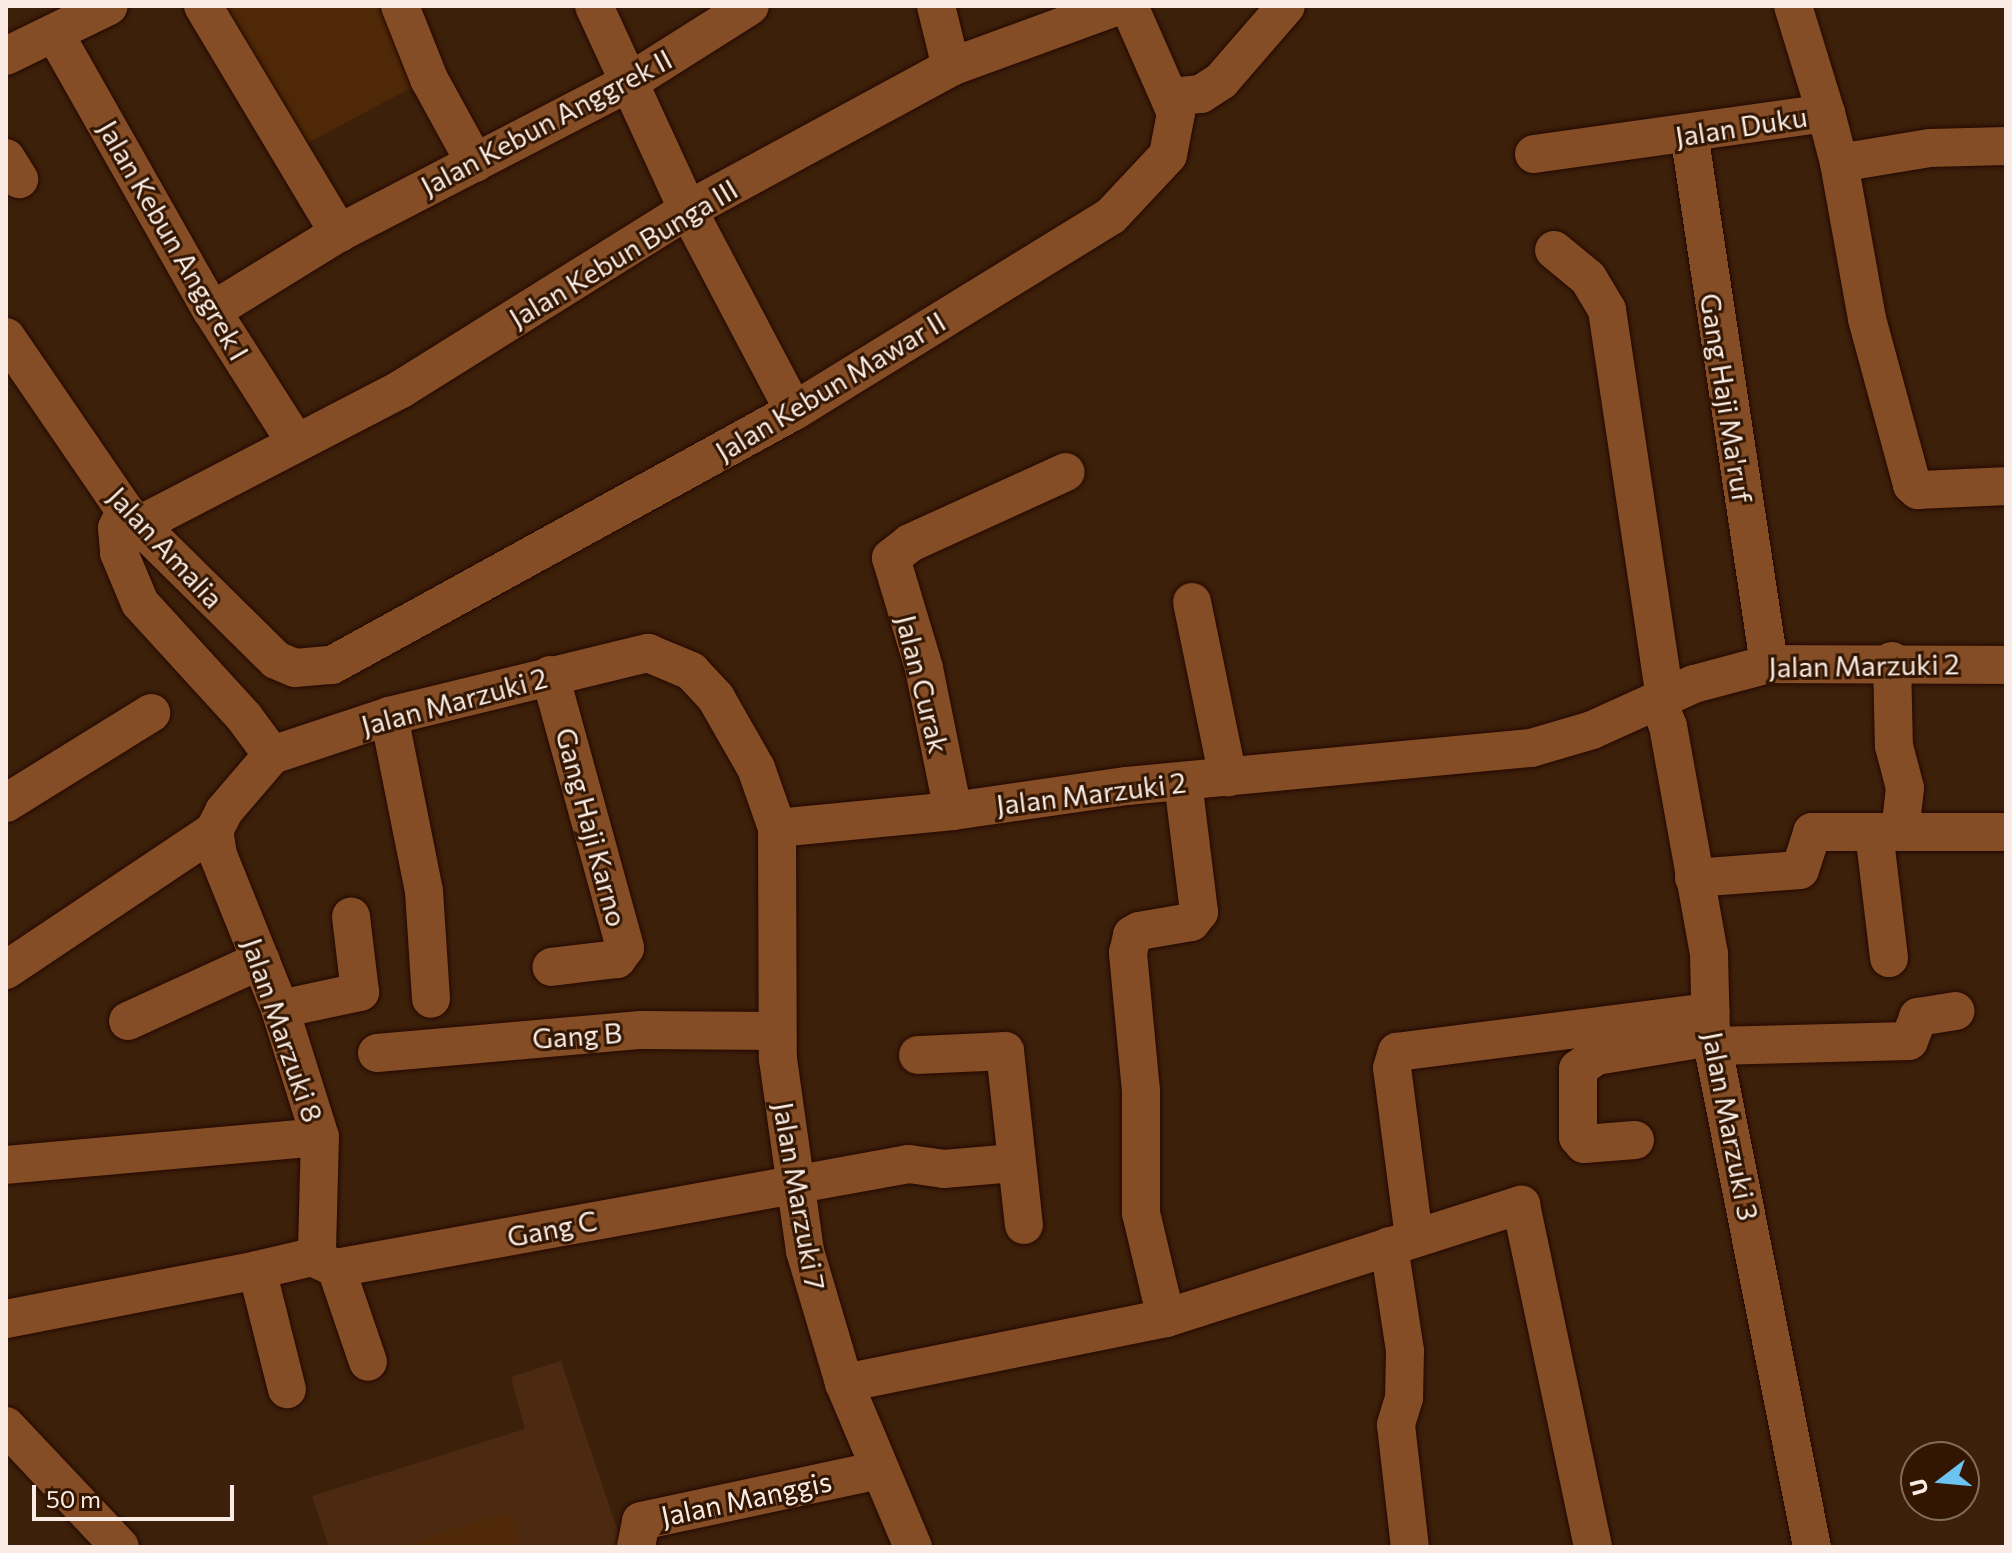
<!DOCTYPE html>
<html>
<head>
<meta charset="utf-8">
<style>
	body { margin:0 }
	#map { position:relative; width:2012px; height:1553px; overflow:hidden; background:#3d200a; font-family:Commissioner,sans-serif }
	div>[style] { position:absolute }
	.built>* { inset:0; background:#4b2a11 }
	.green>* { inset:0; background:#4f2807 }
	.roads { filter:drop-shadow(0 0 2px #230800) drop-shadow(0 0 2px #230800) }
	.minor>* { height:38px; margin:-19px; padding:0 19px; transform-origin:19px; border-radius:19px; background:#854d25 }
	span { translate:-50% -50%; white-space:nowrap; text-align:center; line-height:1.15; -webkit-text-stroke:6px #321602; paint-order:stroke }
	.street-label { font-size:28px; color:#faece4 }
	.frame { position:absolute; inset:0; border:8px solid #faece4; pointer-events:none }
	.north { position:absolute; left:1900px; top:1441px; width:80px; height:80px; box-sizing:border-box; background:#321602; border:2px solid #826c5c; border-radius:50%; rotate:254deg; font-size:22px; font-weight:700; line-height:32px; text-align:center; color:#faece4 }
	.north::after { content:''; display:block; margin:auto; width:28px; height:36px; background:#6cc3f2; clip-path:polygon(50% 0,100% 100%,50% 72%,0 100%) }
	.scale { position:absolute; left:32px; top:1485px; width:202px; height:36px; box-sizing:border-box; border:4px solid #faece4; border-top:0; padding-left:10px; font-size:24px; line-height:28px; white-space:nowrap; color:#faece4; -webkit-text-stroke:6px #321602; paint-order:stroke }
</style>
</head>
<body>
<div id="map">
	<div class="built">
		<div style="clip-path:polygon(561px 1361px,623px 1547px,320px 1547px,328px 1544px,312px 1496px,525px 1429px,511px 1377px)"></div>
	</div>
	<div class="green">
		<div style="clip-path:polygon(218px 6px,378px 6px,422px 82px,300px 147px)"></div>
		<div style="clip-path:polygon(510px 1512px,521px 1547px,397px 1547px)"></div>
	</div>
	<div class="roads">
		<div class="minor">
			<div style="left:203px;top:6px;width:265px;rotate:59.1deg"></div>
			<div style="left:400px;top:6px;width:79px;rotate:68.3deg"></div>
			<div style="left:429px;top:79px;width:96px;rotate:61.3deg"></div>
			<div style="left:594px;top:6px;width:225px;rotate:65.3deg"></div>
			<div style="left:688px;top:210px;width:227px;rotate:62.2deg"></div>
			<div style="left:936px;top:6px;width:63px;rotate:76.2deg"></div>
			<div style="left:1793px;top:6px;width:112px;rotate:72.9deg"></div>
			<div style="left:55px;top:34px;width:318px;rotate:60.5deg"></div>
			<div style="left:212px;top:311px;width:156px;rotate:57.5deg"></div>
			<div style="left:6px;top:56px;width:114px;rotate:-25.9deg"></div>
			<div style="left:1171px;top:97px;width:30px;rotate:-6deg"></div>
			<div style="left:1201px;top:94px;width:24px;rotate:-33deg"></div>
			<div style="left:1221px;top:81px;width:99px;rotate:-49.1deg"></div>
			<div style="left:1689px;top:133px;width:537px;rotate:81.43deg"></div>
			<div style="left:1534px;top:154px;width:295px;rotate:-8deg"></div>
			<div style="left:1826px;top:113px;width:52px;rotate:75.4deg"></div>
			<div style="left:1839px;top:163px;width:92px;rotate:-9.4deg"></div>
			<div style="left:1930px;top:148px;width:76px;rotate:-1.5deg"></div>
			<div style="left:6px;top:158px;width:25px;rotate:58deg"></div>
			<div style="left:1839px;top:163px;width:158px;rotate:79.8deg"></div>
			<div style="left:1867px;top:319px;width:172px;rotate:74.8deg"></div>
			<div style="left:1912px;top:485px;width:8px;rotate:40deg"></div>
			<div style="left:1918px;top:490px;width:88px;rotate:-2.6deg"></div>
			<div style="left:1554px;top:250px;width:44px;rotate:39.5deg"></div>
			<div style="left:1588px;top:278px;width:37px;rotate:59deg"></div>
			<div style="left:1607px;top:310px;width:392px;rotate:81.5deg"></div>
			<div style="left:212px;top:311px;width:149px;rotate:-31.6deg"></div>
			<div style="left:339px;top:233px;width:326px;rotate:-27.4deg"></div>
			<div style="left:628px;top:83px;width:144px;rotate:-32.3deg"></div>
			<div style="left:6px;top:337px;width:211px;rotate:55.6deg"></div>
			<div style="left:125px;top:511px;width:212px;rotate:44.6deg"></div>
			<div style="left:276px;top:660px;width:21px;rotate:23deg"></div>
			<div style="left:295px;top:668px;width:37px;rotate:-5deg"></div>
			<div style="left:332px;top:665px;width:527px;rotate:-28.8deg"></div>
			<div style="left:794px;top:411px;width:372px;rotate:-31.6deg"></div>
			<div style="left:1111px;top:216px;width:83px;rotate:-46.9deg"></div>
			<div style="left:1168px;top:155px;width:43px;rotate:-79.2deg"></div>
			<div style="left:1176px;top:113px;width:117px;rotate:-113.7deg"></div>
			<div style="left:125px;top:511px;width:19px;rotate:115deg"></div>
			<div style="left:117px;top:528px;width:25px;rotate:85deg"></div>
			<div style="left:119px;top:553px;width:54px;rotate:67.2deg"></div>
			<div style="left:140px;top:603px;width:154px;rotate:47.6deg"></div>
			<div style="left:244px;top:717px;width:47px;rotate:53.6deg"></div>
			<div style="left:139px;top:525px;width:295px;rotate:-27.4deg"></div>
			<div style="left:401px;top:389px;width:338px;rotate:-32deg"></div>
			<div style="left:688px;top:210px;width:299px;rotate:-28.5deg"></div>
			<div style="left:951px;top:67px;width:178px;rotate:-20.1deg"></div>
			<div style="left:1192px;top:602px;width:179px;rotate:78.4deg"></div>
			<div style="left:1892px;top:661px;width:85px;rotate:88.7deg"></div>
			<div style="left:1894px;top:746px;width:43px;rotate:75.3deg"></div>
			<div style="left:1905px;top:788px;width:44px;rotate:96.5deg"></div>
			<div style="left:550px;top:675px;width:283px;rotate:74.6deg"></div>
			<div style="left:625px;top:948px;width:14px;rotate:126deg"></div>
			<div style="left:617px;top:959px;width:66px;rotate:173.1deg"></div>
			<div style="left:1659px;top:704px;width:24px;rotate:68deg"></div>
			<div style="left:1668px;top:726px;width:232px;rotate:79.8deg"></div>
			<div style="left:1709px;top:954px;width:83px;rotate:88.6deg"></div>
			<div style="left:1711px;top:1037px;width:520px;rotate:78.8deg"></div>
			<div style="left:389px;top:716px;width:178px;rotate:78.7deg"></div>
			<div style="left:424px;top:891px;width:108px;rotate:86.3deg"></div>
			<div style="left:272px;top:755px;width:123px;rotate:-18.4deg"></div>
			<div style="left:389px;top:716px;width:267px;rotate:-13.7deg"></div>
			<div style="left:648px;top:653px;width:47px;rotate:22.7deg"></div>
			<div style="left:691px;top:671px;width:37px;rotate:47deg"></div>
			<div style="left:716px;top:698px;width:81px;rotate:60.3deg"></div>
			<div style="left:756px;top:768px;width:64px;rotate:70.7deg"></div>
			<div style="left:777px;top:828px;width:177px;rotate:-5.5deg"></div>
			<div style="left:953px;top:811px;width:176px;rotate:-8.2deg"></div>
			<div style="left:1127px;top:786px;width:406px;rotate:-5.4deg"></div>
			<div style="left:1531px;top:748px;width:64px;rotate:-16.4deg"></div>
			<div style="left:1592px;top:730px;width:112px;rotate:-24.3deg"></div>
			<div style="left:1694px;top:684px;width:78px;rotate:-14.9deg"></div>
			<div style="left:1769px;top:664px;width:237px;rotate:0.2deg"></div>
			<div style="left:6px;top:803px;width:171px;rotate:-31.8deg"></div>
			<div style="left:953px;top:811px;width:146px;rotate:-101.5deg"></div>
			<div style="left:924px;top:668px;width:115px;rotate:-106.7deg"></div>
			<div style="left:891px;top:558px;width:24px;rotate:-38deg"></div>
			<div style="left:910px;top:543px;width:171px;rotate:-24.5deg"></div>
			<div style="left:777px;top:828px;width:231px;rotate:89.8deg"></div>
			<div style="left:778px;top:1059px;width:194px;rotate:82deg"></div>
			<div style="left:805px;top:1251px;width:138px;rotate:73.5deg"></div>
			<div style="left:844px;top:1383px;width:178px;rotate:67.2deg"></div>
			<div style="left:1874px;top:832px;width:127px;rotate:83.2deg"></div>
			<div style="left:1694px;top:878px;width:106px;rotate:-4.3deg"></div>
			<div style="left:1800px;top:870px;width:40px;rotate:-72deg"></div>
			<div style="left:1812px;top:832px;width:194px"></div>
			<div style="left:6px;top:970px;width:250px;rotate:-33.8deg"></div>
			<div style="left:280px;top:1009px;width:82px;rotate:-12deg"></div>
			<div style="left:360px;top:992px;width:76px;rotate:-96.8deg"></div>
			<div style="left:128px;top:1021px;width:146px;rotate:-24.6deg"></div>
			<div style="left:1714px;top:1046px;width:195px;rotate:-1.5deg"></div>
			<div style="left:1909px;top:1041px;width:26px;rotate:-69deg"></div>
			<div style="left:1918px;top:1017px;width:38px;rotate:-9deg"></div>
			<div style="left:377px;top:1053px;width:265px;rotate:-5deg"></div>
			<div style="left:641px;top:1030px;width:136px;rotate:0.4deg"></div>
			<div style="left:918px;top:1055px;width:87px;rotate:-2.6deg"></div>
			<div style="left:1005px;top:1051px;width:175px;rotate:83.8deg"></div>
			<div style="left:1635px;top:1140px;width:51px;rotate:175.5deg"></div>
			<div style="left:1584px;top:1144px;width:9px;rotate:-131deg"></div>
			<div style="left:1578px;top:1137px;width:68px;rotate:-90deg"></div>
			<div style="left:1578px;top:1069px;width:22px;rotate:-36deg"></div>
			<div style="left:1596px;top:1056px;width:117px;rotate:-9.4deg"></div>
			<div style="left:6px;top:1165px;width:315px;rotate:-5.1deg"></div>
			<div style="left:1414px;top:1237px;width:170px;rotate:-97.4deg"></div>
			<div style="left:1392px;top:1068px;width:17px;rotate:-73deg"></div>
			<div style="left:1397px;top:1052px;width:316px;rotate:-7.3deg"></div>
			<div style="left:1389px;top:1246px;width:106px;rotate:81.3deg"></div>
			<div style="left:1405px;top:1351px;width:47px;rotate:91.2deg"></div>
			<div style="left:1404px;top:1398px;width:28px;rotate:107deg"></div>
			<div style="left:1396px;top:1425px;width:123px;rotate:83.5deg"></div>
			<div style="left:312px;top:1257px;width:26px;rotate:25deg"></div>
			<div style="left:336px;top:1268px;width:582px;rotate:-10.29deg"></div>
			<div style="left:909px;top:1164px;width:35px;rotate:8deg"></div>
			<div style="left:944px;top:1169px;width:70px;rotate:-4.9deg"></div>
			<div style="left:336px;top:1268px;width:99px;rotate:71.2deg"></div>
			<div style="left:257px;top:1270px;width:123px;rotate:75.9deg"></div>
			<div style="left:1166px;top:1318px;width:108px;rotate:-103.4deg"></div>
			<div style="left:1141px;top:1213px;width:122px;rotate:-90deg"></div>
			<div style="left:1141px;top:1091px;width:139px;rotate:-95.4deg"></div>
			<div style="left:1128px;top:953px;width:18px;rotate:-77deg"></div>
			<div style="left:1132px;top:935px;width:8px;rotate:-30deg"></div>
			<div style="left:1139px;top:931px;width:53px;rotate:-9.8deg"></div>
			<div style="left:1191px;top:922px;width:13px;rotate:-51deg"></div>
			<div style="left:1199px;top:912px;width:132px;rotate:-97deg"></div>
			<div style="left:6px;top:1319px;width:256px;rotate:-11deg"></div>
			<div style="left:257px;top:1270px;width:57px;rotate:-13.3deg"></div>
			<div style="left:312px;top:1257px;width:9px;rotate:-54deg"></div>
			<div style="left:317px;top:1250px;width:113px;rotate:-88.5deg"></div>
			<div style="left:320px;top:1137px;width:134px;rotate:-107.4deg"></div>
			<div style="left:280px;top:1009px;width:166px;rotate:-111.9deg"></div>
			<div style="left:218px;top:855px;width:24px;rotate:-99deg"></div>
			<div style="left:214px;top:831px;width:22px;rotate:-63deg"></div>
			<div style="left:224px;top:811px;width:74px;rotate:-49.4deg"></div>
			<div style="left:844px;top:1383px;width:328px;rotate:-11.4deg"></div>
			<div style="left:1166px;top:1318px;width:373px;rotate:-17.7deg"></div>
			<div style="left:1521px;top:1205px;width:349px;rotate:78.1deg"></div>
			<div style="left:6px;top:1426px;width:166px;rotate:46.7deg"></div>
			<div style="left:636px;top:1547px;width:26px;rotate:-79deg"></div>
			<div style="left:641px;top:1521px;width:243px;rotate:-12.1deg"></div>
		</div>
	</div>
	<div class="street-label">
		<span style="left:546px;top:122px;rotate:-28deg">Jalan Kebun Anggrek II</span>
		<span style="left:1741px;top:126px;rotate:-9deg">Jalan Duku</span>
		<span style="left:174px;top:240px;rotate:60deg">Jalan Kebun Anggrek I</span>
		<span style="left:623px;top:253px;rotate:-31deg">Jalan Kebun Bunga III</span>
		<span style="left:830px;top:386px;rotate:-31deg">Jalan Kebun Mawar II</span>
		<span style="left:1727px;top:398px;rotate:81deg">Gang Haji Ma'ruf</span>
		<span style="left:166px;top:547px;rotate:47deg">Jalan Amalia</span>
		<span style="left:1864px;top:665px;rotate:-1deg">Jalan Marzuki 2</span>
		<span style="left:923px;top:684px;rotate:76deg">Jalan Curak</span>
		<span style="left:454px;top:701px;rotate:-15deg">Jalan Marzuki 2</span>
		<span style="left:1091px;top:793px;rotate:-7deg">Jalan Marzuki 2</span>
		<span style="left:592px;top:827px;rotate:75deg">Gang Haji Karno</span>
		<span style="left:283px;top:1030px;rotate:71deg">Jalan Marzuki 8</span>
		<span style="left:577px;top:1035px;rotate:-4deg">Gang B</span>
		<span style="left:1731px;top:1126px;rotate:79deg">Jalan Marzuki 3</span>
		<span style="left:800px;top:1196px;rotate:80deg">Jalan Marzuki 7</span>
		<span style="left:552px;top:1228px;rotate:-11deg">Gang C</span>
		<span style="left:746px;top:1498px;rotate:-12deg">Jalan Manggis</span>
	</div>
	<div class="frame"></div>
	<div class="north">U</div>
	<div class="scale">50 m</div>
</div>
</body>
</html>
